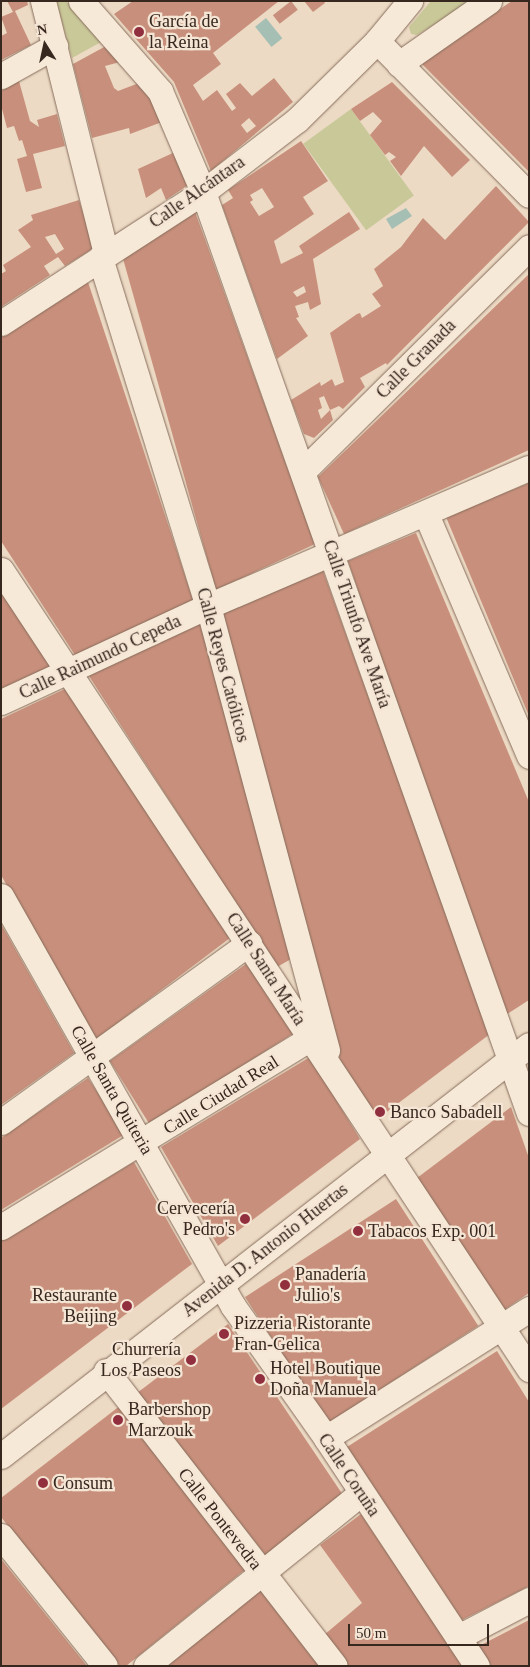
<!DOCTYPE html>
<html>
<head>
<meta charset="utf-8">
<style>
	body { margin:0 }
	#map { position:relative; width:530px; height:1667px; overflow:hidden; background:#ecdac4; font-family:Georgia,serif }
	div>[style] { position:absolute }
	.green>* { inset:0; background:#c9c899; transform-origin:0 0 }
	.water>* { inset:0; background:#a6bfb4; transform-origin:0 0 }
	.building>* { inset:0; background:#c8907c; transform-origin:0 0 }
	.roads { filter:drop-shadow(0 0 1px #866c5c) drop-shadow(0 0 1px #866c5c) }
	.minor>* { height:25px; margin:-12.5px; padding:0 12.5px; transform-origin:12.5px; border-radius:12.5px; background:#f7e9d7 }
	.dots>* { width:14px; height:14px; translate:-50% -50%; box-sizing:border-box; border:2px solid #f4e5d4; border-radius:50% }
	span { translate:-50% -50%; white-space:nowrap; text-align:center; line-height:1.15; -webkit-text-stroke:4.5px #f4e5d4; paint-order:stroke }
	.poi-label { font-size:18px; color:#36271f }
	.left { translate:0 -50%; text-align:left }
	.right { translate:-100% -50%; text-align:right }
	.street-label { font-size:18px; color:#36271f }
	.frame { position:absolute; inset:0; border:2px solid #36271f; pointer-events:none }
	.north { position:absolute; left:20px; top:20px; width:50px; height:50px; -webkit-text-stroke:4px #f4e5d4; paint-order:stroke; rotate:350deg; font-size:14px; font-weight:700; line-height:20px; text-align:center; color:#36271f }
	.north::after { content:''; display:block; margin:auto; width:18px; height:22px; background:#36271f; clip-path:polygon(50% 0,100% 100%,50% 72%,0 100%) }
	.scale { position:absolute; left:348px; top:1624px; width:141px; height:22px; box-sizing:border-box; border:2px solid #36271f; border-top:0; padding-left:6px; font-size:15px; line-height:18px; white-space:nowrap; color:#36271f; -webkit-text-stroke:4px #f4e5d4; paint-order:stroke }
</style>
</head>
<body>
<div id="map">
	<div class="green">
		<div style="clip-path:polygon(56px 1px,66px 1px,101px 42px,72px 58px)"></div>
		<div style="clip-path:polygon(431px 1px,472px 1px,417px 35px,411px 34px,409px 27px)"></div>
		<div style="left:351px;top:109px;width:107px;height:59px;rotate:54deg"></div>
	</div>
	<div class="water">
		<div style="left:266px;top:18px;width:26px;height:14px;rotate:51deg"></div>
		<div style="clip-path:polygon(406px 208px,412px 216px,392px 229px,386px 219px)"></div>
	</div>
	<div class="building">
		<div style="clip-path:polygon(7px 1px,27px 1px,28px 5px,15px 11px,31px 45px,1px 60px,1px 36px,7px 33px,1px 17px,13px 12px)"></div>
		<div style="clip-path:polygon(evenodd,133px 1px,279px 1px,213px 53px,221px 64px,193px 85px,203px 101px,217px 90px,232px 111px,236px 108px,226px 94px,240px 83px,252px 96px,274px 78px,293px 102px,211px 171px,174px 82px,114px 14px,133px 1px,249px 118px,256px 126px,247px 133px,241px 125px,249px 118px)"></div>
		<div style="left:291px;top:1px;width:11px;height:23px;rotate:52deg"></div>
		<div style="clip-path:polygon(304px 1px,324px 1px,325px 3px,313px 12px)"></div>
		<div style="clip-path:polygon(512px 1px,529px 1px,529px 172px,421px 63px)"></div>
		<div style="clip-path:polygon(106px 46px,120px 62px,105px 66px,114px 88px,118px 91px,139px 83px,155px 101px,162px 122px,130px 134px,129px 128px,92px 138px,73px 64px)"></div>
		<div style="clip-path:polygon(19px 81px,30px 121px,39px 127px,37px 120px,57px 114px,65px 146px,33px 154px,42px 188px,26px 192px,17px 159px,27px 156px,22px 140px,19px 141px,14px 126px,7px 128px,1px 105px,1px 91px)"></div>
		<div style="clip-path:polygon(392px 82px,470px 160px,452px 177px,424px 146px,401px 176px,390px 161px,396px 157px,389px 152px,385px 155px,370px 135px,382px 121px,373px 112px,360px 121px,351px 109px)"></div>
		<div style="clip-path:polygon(evenodd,301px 141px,328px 181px,303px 197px,314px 214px,274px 241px,281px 264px,303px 253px,299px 246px,349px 212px,360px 229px,313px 259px,321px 304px,310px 310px,308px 302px,295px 306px,299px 317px,296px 318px,308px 336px,277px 359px,222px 205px,233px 198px,228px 190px,301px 141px,262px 188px,274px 207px,259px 216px,250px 202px,253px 200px,250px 195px,262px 188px,301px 141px,304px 286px,306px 292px,297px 297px,293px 292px,304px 286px)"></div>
		<div style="clip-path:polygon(175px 152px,188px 185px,166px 200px,161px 188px,146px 198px,138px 169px)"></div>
		<div style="clip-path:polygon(496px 186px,529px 222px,387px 365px,386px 363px,360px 378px,365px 387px,343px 409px,339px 406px,330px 410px,324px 396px,319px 398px,322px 408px,318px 410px,321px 419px,330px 410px,333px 420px,314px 438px,304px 434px,291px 400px,320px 382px,321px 386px,332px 379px,335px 386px,344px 382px,330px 333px,357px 314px,360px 313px,362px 318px,381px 306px,372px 294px,383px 286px,374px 269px,401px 247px,423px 218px,445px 240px)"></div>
		<div style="clip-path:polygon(evenodd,79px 200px,94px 248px,65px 266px,58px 257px,44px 266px,50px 275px,1px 307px,1px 274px,6px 271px,3px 265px,31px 247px,18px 230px,33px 220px,31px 215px,79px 200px,55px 234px,64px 249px,56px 254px,45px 237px,55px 234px)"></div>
		<div style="clip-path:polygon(194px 209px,315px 544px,216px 590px,122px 255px)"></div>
		<div style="clip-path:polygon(529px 274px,529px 450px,344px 534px,318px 477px)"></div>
		<div style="clip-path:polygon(88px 282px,193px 600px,75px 655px,1px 541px,1px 337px)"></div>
		<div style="clip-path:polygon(529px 483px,529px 716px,446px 517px)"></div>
		<div style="clip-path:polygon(416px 533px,529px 802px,529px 1000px,504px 1016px,348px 561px)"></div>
		<div style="clip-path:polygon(323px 571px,490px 1034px,376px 1120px,343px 1071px,223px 613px)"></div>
		<div style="clip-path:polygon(1px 590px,51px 666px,1px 689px)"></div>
		<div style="clip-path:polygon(200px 622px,291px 959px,277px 967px,89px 676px)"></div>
		<div style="clip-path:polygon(67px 688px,230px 938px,95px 1040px,1px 875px,1px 719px)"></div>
		<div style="clip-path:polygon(1px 924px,74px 1053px,1px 1105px)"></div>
		<div style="clip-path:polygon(246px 964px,297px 1031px,150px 1125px,110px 1061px)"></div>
		<div style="clip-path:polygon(310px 1057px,360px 1139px,218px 1246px,161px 1147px)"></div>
		<div style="clip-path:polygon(88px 1078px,125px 1134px,1px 1210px,1px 1138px)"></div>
		<div style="clip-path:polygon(511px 1107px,529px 1158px,529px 1293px,504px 1310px,417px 1178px)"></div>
		<div style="clip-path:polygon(134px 1162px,192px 1264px,1px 1409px,1px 1241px)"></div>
		<div style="left:396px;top:1199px;width:151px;height:180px;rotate:57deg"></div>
		<div style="clip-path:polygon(228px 1324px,343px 1495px,266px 1556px,137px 1393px)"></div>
		<div style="clip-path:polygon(497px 1351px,529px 1402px,529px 1586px,462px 1620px,347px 1447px)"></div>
		<div style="clip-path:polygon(121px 1405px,247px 1568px,126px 1666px,120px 1666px,1px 1517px,1px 1498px)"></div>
		<div style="clip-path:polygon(361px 1514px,463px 1666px,349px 1666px,324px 1635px,362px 1603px,320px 1545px)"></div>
		<div style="clip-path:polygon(1px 1559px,87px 1666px,1px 1666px)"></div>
		<div style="clip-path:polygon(260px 1589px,321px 1666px,158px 1666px)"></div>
		<div style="clip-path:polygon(529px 1620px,529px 1666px,491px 1666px,479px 1646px)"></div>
	</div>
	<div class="roads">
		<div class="minor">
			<div style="left:43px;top:1px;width:261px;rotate:76deg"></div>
			<div style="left:81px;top:1px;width:120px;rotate:48.7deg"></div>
			<div style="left:160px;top:91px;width:110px;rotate:66.9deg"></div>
			<div style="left:203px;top:192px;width:977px;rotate:70.51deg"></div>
			<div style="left:377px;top:41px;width:216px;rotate:45.4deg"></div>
			<div style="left:399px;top:64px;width:110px;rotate:-35deg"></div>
			<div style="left:1px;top:76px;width:62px;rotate:-29.1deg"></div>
			<div style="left:100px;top:258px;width:364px;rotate:72.8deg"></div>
			<div style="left:208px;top:606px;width:460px;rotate:75deg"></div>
			<div style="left:1px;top:323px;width:241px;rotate:-33deg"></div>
			<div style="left:203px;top:192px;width:118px;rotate:-37.5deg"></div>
			<div style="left:297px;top:120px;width:112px;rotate:-44.6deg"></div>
			<div style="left:377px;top:41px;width:52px;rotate:-50.5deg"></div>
			<div style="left:303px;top:471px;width:318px;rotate:-44.7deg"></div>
			<div style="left:426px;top:514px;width:263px;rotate:66.9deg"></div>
			<div style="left:1px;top:570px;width:958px;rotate:56.54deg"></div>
			<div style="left:1px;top:702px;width:228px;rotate:-24.9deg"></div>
			<div style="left:208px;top:606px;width:349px;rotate:-23.3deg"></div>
			<div style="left:1px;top:896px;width:471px;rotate:60.5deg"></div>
			<div style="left:233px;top:1306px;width:161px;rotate:54.8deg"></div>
			<div style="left:326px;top:1438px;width:273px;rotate:56.5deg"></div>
			<div style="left:1px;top:1122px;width:306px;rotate:-35.8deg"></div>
			<div style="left:1px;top:1227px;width:363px;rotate:-31.4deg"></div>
			<div style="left:106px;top:1371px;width:373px;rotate:52.2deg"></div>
			<div style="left:326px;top:1438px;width:241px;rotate:-32.4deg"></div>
			<div style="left:1px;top:1456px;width:669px;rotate:-37.9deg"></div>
			<div style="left:1px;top:1536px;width:166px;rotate:51.3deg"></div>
			<div style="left:458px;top:1637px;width:80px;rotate:-27.5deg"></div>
			<div style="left:146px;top:1666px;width:276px;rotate:-38.8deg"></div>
		</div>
	</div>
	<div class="dots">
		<div style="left:139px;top:32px;background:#912f3e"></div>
		<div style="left:380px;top:1112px;background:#912f3e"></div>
		<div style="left:245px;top:1219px;background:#912f3e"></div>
		<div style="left:358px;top:1231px;background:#912f3e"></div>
		<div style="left:285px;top:1285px;background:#912f3e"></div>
		<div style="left:127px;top:1306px;background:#912f3e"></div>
		<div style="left:224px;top:1334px;background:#912f3e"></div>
		<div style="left:191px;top:1360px;background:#912f3e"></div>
		<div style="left:260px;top:1379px;background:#912f3e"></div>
		<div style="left:118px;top:1420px;background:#912f3e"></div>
		<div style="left:43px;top:1483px;background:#912f3e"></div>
	</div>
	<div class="poi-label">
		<span class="left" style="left:149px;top:32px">García de<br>la Reina</span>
		<span class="left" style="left:390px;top:1112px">Banco Sabadell</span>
		<span class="right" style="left:235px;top:1219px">Cervecería<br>Pedro's</span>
		<span class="left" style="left:368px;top:1231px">Tabacos Exp. 001</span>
		<span class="left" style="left:295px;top:1285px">Panadería<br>Julio's</span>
		<span class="right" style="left:117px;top:1306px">Restaurante<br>Beijing</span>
		<span class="left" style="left:234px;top:1334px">Pizzeria Ristorante<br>Fran-Gelica</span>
		<span class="right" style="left:181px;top:1360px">Churrería<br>Los Paseos</span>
		<span class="left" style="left:270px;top:1379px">Hotel Boutique<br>Doña Manuela</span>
		<span class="left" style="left:128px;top:1420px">Barbershop<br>Marzouk</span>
		<span class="left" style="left:53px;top:1483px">Consum</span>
	</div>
	<div class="street-label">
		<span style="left:197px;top:192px;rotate:-35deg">Calle Alcántara</span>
		<span style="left:416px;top:359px;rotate:-45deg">Calle Granada</span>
		<span style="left:357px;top:624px;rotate:71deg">Calle Triunfo Ave María</span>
		<span style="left:100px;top:657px;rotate:-25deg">Calle Raimundo Cepeda</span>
		<span style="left:223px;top:665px;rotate:75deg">Calle Reyes Católicos</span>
		<span style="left:266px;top:969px;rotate:57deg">Calle Santa María</span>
		<span style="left:112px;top:1090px;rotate:60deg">Calle Santa Quiteria</span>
		<span style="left:221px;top:1095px;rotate:-32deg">Calle Ciudad Real</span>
		<span style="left:265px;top:1250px;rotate:-38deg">Avenida D. Antonio Huertas</span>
		<span style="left:349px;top:1475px;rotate:56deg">Calle Coruña</span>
		<span style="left:220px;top:1519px;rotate:52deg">Calle Pontevedra</span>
	</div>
	<div class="frame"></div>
	<div class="north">N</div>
	<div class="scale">50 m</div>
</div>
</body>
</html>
